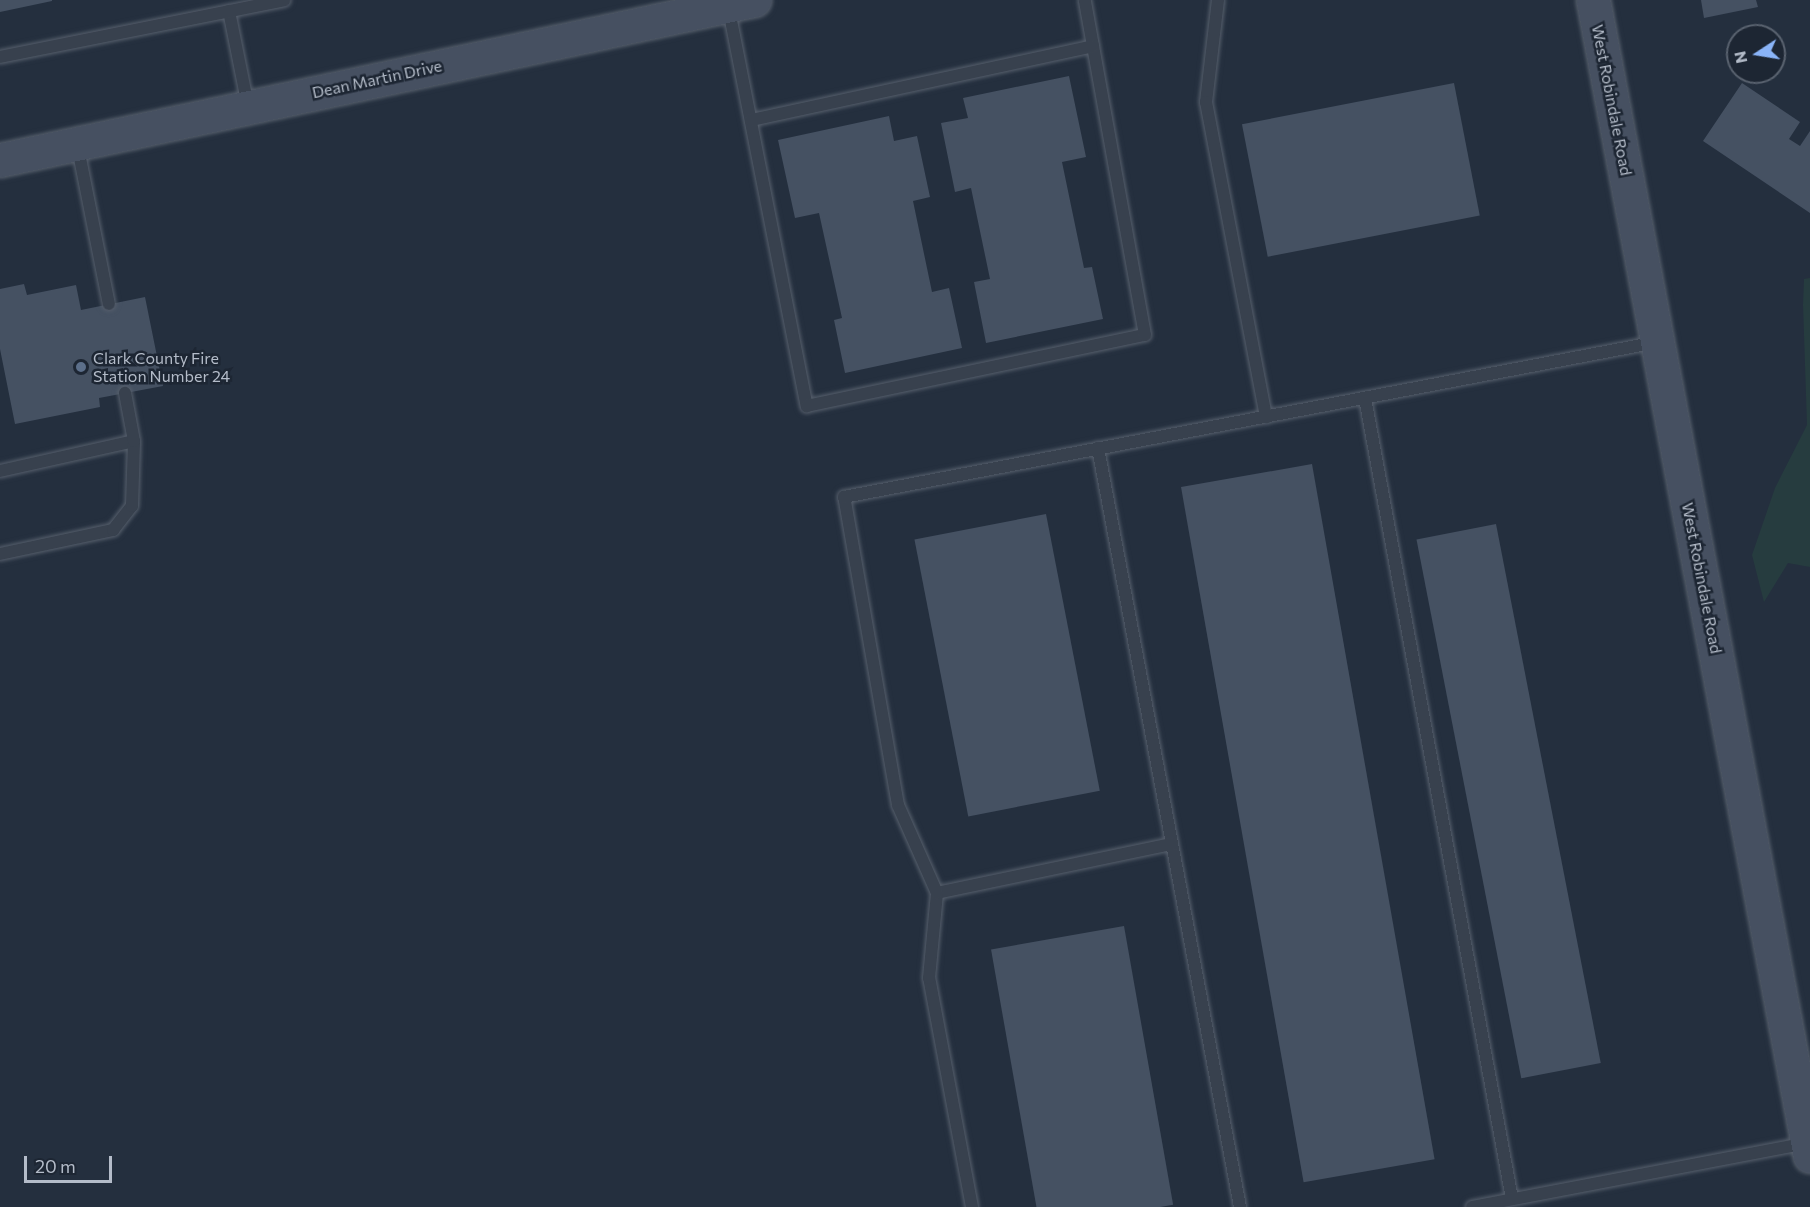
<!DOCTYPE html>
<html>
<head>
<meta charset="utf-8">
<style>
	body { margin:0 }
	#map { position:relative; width:1810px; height:1207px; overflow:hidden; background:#242f3e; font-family:Commissioner,sans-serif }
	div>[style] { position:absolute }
	.green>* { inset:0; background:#263c3f }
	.building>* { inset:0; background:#455162; transform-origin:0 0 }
	.roads { filter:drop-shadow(0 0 2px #565f6c) drop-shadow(0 0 2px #565f6c) }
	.lane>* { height:12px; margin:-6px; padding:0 6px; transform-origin:6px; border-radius:6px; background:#38414e }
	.secondary>* { height:33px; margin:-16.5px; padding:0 16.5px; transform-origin:16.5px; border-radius:16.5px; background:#465061 }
	.dots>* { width:16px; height:16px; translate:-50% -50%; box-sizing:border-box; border:3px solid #1d2633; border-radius:50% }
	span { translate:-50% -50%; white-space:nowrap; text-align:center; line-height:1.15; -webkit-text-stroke:5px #1d2633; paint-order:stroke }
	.street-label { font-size:16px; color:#b4bcc9 }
	.poi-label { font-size:16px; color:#b4bcc9 }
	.left { translate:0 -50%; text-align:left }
	.north { position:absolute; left:1726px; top:24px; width:60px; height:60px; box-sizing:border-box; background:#1d2633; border:2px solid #59626f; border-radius:50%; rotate:258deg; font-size:16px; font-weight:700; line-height:24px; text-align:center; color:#b4bcc9 }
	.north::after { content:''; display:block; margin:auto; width:21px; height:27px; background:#8ab4f8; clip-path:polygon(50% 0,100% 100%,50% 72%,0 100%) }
	.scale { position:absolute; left:24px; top:1156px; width:88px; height:27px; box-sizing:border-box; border:3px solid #b4bcc9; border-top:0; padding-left:8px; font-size:18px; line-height:21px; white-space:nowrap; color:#b4bcc9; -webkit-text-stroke:4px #1d2633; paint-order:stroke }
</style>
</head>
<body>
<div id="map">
	<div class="green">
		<div style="clip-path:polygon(1810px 278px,1810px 567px,1788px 563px,1764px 602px,1752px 555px,1775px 488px,1807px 425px,1803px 305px,1804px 279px)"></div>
	</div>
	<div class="building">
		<div style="clip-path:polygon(0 0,52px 0,52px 1px,0 12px)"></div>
		<div style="clip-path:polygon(1701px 0,1756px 0,1758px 7px,1704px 18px)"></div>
		<div style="clip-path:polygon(1069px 76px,1086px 157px,1062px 162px,1084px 268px,1092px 267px,1103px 319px,986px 343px,974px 282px,990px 279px,971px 188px,955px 192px,941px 123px,968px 118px,963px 98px)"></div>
		<div style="left:1454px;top:83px;width:135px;height:216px;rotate:79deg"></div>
		<div style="clip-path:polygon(1742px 83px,1800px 122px,1789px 139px,1800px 146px,1810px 131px,1810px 213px,1703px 141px)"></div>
		<div style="clip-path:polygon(889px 116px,894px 141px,917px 136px,930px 197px,913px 201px,932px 292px,949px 288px,962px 348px,845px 373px,834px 320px,842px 318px,819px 213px,795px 218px,778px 140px)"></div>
		<div style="clip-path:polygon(24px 284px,27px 295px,76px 285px,81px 310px,145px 297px,163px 386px,99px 398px,100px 407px,15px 424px,0 349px,0 289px)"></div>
		<div style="left:1312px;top:464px;width:706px;height:133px;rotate:80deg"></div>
		<div style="left:1046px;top:514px;width:282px;height:134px;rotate:79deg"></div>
		<div style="left:1496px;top:524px;width:549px;height:81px;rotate:79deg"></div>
		<div style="left:1124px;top:926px;width:283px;height:135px;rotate:80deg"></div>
	</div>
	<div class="roads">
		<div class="lane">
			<div style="left:1218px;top:0;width:103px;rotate:96.7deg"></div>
			<div style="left:1206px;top:102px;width:321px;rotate:79.2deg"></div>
			<div style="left:728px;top:5px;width:409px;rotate:78.9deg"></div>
			<div style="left:807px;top:406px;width:345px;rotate:-11.9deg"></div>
			<div style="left:1145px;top:335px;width:340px;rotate:-100.2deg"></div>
			<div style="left:229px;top:11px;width:97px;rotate:78.7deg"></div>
			<div style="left:0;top:57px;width:290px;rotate:-11.3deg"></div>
			<div style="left:751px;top:120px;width:350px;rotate:-12.2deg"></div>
			<div style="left:77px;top:143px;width:164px;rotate:78.8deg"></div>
			<div style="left:1365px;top:398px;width:814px;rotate:79.6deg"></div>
			<div style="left:1098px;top:448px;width:772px;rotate:79.4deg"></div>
			<div style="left:0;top:471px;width:137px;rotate:-12.6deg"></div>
			<div style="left:0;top:554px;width:116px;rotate:-12deg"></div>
			<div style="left:113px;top:530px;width:31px;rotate:-52deg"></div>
			<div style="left:132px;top:506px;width:65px;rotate:-88.2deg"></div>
			<div style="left:134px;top:441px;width:49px;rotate:-100.6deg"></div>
			<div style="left:937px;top:893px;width:240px;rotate:-11.8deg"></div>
			<div style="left:972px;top:1207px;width:233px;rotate:-100.6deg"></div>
			<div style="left:929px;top:978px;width:85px;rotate:-84.6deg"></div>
			<div style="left:937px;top:893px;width:96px;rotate:-113.9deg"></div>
			<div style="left:898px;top:805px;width:313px;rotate:-99.9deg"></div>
			<div style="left:844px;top:497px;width:828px;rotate:-10.79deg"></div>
			<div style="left:1472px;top:1207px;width:340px;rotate:-10.8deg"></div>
		</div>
		<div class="secondary">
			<div style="left:1593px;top:0;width:1176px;rotate:79.37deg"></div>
			<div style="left:0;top:160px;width:771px;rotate:-11.98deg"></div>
		</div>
	</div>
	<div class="dots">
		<div style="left:81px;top:367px;background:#5c6f8a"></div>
	</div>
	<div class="street-label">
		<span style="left:377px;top:79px;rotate:-12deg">Dean Martin Drive</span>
		<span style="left:1612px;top:100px;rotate:79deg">West Robindale Road</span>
		<span style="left:1702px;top:578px;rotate:79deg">West Robindale Road</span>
	</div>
	<div class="poi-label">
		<span class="left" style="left:93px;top:367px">Clark County Fire<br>Station Number 24</span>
	</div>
	<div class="north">N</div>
	<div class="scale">20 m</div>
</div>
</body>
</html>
